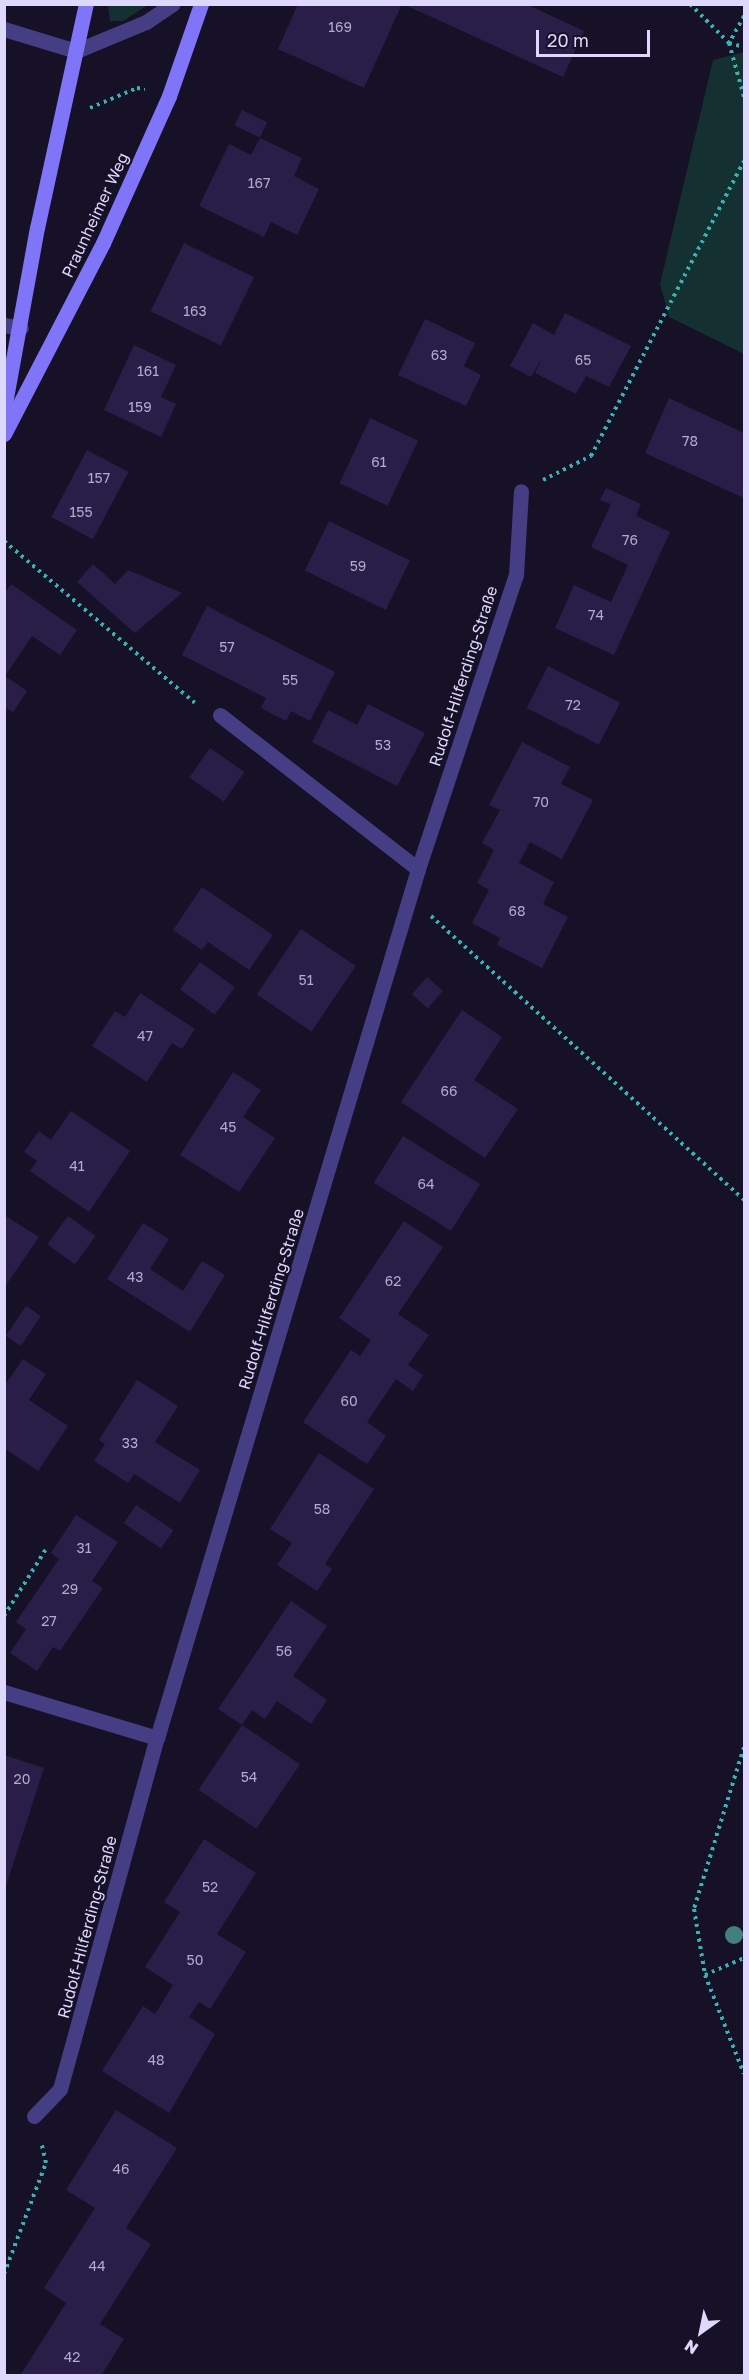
<!DOCTYPE html>
<html>
<head>
<meta charset="utf-8">
<style>
	body { margin:0 }
	#map { position:relative; width:749px; height:2380px; overflow:hidden; background:#161127; font-family:"Golos Text",sans-serif }
	div>[style] { position:absolute }
	.green>* { inset:0; background:#143031 }
	.building>* { inset:0; background:#291e47; transform-origin:0 0 }
	.path>* { height:4px; margin-top:-2px; transform-origin:0; background:repeating-linear-gradient(90deg,#35b4b4 0 3px,transparent 0 7.5px) }
	.minor>* { height:15px; margin:-7.5px; padding:0 7.5px; transform-origin:7.5px; border-radius:7.5px; background:#453e84 }
	.tertiary>* { height:15px; margin:-7.5px; padding:0 7.5px; transform-origin:7.5px; border-radius:7.5px; background:#453e84 }
	.secondary>* { height:15px; margin:-7.5px; padding:0 7.5px; transform-origin:7.5px; border-radius:7.5px; background:#8074f9 }
	.trees>* { width:18px; height:18px; margin:-9px; border-radius:50%; background:#42807e }
	span { translate:-50% -50%; white-space:nowrap; text-align:center; line-height:1.15; -webkit-text-stroke:4.5px #161127; paint-order:stroke }
	.number-label { font-size:14px; color:#b2aad0 }
	.number-label span { -webkit-text-stroke-width:0 }
	.street-label { font-size:16px; color:#dfd8fd }
	.frame { position:absolute; inset:0; border:6px solid #dfd8fd; pointer-events:none }
	.north { position:absolute; left:671px; top:2302px; width:60px; height:60px; -webkit-text-stroke:4px #161127; paint-order:stroke; rotate:213deg; font-size:16px; font-weight:700; line-height:24px; text-align:center; color:#dfd8fd }
	.north::after { content:''; display:block; margin:auto; width:21px; height:27px; background:#dfd8fd; clip-path:polygon(50% 0,100% 100%,50% 72%,0 100%) }
	.scale { position:absolute; left:536px; top:30px; width:114px; height:27px; box-sizing:border-box; border:3px solid #dfd8fd; border-top:0; padding-left:8px; font-size:18px; line-height:21px; white-space:nowrap; color:#dfd8fd; -webkit-text-stroke:4px #161127; paint-order:stroke }
</style>
</head>
<body>
<div id="map">
	<div class="green">
		<div style="clip-path:polygon(108px 5px,108px 4px,148px 5px,123px 21px,110px 21px)"></div>
		<div style="clip-path:polygon(744px 52px,744px 354px,669px 317px,660px 284px,713px 60px)"></div>
	</div>
	<div class="building">
		<div style="clip-path:polygon(298px 4px,402px 4px,364px 88px,278px 49px)"></div>
		<div style="clip-path:polygon(403px 4px,526px 4px,584px 31px,563px 77px)"></div>
		<div style="left:242px;top:110px;width:28px;height:17px;rotate:26deg"></div>
		<div style="clip-path:polygon(260px 138px,302px 158px,294px 176px,319px 189px,297px 235px,271px 222px,264px 237px,199px 206px,229px 144px,251px 155px)"></div>
		<div style="left:184px;top:243px;width:78px;height:76px;rotate:26deg"></div>
		<div style="clip-path:polygon(565px 313px,631px 346px,609px 387px,586px 376px,576px 394px,535px 373px,542px 358px,531px 377px,510px 366px,533px 323px,554px 335px)"></div>
		<div style="clip-path:polygon(425px 319px,475px 343px,464px 366px,481px 375px,466px 406px,398px 375px)"></div>
		<div style="clip-path:polygon(134px 345px,176px 365px,161px 397px,176px 404px,161px 437px,104px 410px)"></div>
		<div style="clip-path:polygon(669px 398px,744px 433px,744px 498px,645px 453px)"></div>
		<div style="left:370px;top:418px;width:53px;height:72px;rotate:25deg"></div>
		<div style="left:87px;top:450px;width:47px;height:76px;rotate:28deg"></div>
		<div style="clip-path:polygon(606px 488px,641px 504px,636px 516px,670px 532px,614px 655px,555px 628px,574px 585px,611px 602px,628px 565px,591px 547px,611px 504px,600px 500px)"></div>
		<div style="left:329px;top:521px;width:90px;height:55px;rotate:26deg"></div>
		<div style="clip-path:polygon(93px 564px,115px 584px,128px 570px,182px 593px,135px 633px,77px 582px)"></div>
		<div style="clip-path:polygon(11px 584px,77px 630px,60px 655px,32px 636px,5px 676px,27px 691px,13px 712px,4px 707px,4px 594px)"></div>
		<div style="clip-path:polygon(207px 606px,335px 672px,310px 721px,291px 711px,286px 721px,261px 708px,266px 698px,182px 655px)"></div>
		<div style="left:548px;top:666px;width:81px;height:47px;rotate:27deg"></div>
		<div style="clip-path:polygon(368px 704px,425px 733px,397px 786px,312px 742px,328px 710px,357px 725px)"></div>
		<div style="clip-path:polygon(522px 742px,570px 767px,561px 784px,593px 800px,562px 859px,530px 842px,519px 863px,554px 882px,543px 904px,568px 917px,542px 968px,497px 945px,500px 938px,472px 923px,489px 890px,477px 883px,494px 850px,482px 843px,500px 810px,489px 805px)"></div>
		<div style="left:210px;top:748px;width:42px;height:36px;rotate:35deg"></div>
		<div style="clip-path:polygon(202px 887px,273px 935px,249px 970px,208px 942px,202px 950px,173px 930px)"></div>
		<div style="left:301px;top:929px;width:66px;height:79px;rotate:34deg"></div>
		<div style="left:200px;top:962px;width:43px;height:34px;rotate:36deg"></div>
		<div style="left:427px;top:977px;width:21px;height:23px;rotate:41deg"></div>
		<div style="clip-path:polygon(140px 993px,195px 1029px,182px 1049px,172px 1043px,147px 1082px,92px 1046px,115px 1011px,125px 1017px)"></div>
		<div style="clip-path:polygon(462px 1010px,502px 1037px,474px 1080px,518px 1109px,485px 1158px,401px 1102px)"></div>
		<div style="clip-path:polygon(233px 1072px,261px 1090px,243px 1117px,275px 1138px,239px 1192px,180px 1155px)"></div>
		<div style="clip-path:polygon(71px 1111px,130px 1151px,89px 1212px,30px 1171px,37px 1161px,24px 1152px,39px 1131px,51px 1140px)"></div>
		<div style="left:403px;top:1136px;width:91px;height:55px;rotate:32deg"></div>
		<div style="clip-path:polygon(4px 1215px,39px 1237px,4px 1288px)"></div>
		<div style="left:68px;top:1216px;width:34px;height:35px;rotate:36deg"></div>
		<div style="clip-path:polygon(404px 1221px,443px 1247px,398px 1314px,429px 1335px,408px 1365px,423px 1375px,413px 1391px,396px 1379px,367px 1422px,386px 1436px,367px 1464px,303px 1422px,351px 1350px,360px 1356px,371px 1340px,339px 1318px)"></div>
		<div style="clip-path:polygon(143px 1223px,169px 1239px,150px 1269px,183px 1291px,202px 1261px,225px 1275px,190px 1332px,107px 1279px)"></div>
		<div style="left:26px;top:1306px;width:18px;height:36px;rotate:34deg"></div>
		<div style="clip-path:polygon(23px 1359px,46px 1374px,29px 1400px,68px 1426px,38px 1471px,4px 1448px,4px 1386px)"></div>
		<div style="clip-path:polygon(137px 1380px,178px 1406px,155px 1442px,200px 1470px,180px 1503px,134px 1474px,128px 1483px,94px 1461px,105px 1444px,99px 1440px)"></div>
		<div style="clip-path:polygon(319px 1453px,374px 1489px,325px 1564px,332px 1569px,317px 1591px,277px 1565px,292px 1543px,270px 1529px)"></div>
		<div style="left:136px;top:1505px;width:45px;height:22px;rotate:34deg"></div>
		<div style="clip-path:polygon(76px 1515px,118px 1542px,92px 1581px,103px 1588px,60px 1651px,53px 1647px,37px 1671px,10px 1653px,26px 1629px,16px 1622px,59px 1559px,51px 1553px)"></div>
		<div style="clip-path:polygon(291px 1601px,327px 1626px,293px 1676px,327px 1700px,311px 1724px,277px 1701px,265px 1719px,252px 1710px,242px 1725px,218px 1709px)"></div>
		<div style="left:242px;top:1725px;width:70px;height:78px;rotate:34deg"></div>
		<div style="clip-path:polygon(4px 1755px,44px 1768px,5px 1889px,4px 1889px)"></div>
		<div style="clip-path:polygon(204px 1839px,256px 1873px,217px 1934px,246px 1952px,210px 2009px,199px 2002px,189px 2017px,215px 2034px,169px 2113px,102px 2071px,143px 2006px,155px 2014px,173px 1985px,145px 1967px,180px 1912px,164px 1902px)"></div>
		<div style="clip-path:polygon(116px 2110px,177px 2148px,126px 2228px,151px 2244px,100px 2324px,124px 2339px,101px 2376px,20px 2376px,66px 2303px,44px 2288px,95px 2208px,66px 2190px)"></div>
	</div>
	<div class="path">
		<div style="left:690px;top:4px;width:55px;rotate:45deg"></div>
		<div style="left:729px;top:43px;width:56px;rotate:74.5deg"></div>
		<div style="left:744px;top:16px;width:31px;rotate:119deg"></div>
		<div style="left:729px;top:43px;width:16px;rotate:15deg"></div>
		<div style="left:90px;top:108px;width:51px;rotate:-23.1deg"></div>
		<div style="left:137px;top:88px;width:8px;rotate:7deg"></div>
		<div style="left:543px;top:480px;width:54px;rotate:-26.6deg"></div>
		<div style="left:591px;top:456px;width:332px;rotate:-62.6deg"></div>
		<div style="left:4px;top:541px;width:250px;rotate:40.3deg"></div>
		<div style="left:431px;top:916px;width:423px;rotate:42.2deg"></div>
		<div style="left:4px;top:1616px;width:79px;rotate:-57.9deg"></div>
		<div style="left:744px;top:1747px;width:170px;rotate:107.2deg"></div>
		<div style="left:694px;top:1909px;width:67px;rotate:80.5deg"></div>
		<div style="left:705px;top:1975px;width:106px;rotate:68.5deg"></div>
		<div style="left:705px;top:1975px;width:43px;rotate:-23.6deg"></div>
		<div style="left:4px;top:2274px;width:119px;rotate:-69.3deg"></div>
		<div style="left:46px;top:2163px;width:22px;rotate:-103deg"></div>
	</div>
	<div class="minor">
		<div style="left:4px;top:325px;width:17px;rotate:10deg"></div>
		<div style="left:220px;top:715px;width:251px;rotate:37.9deg"></div>
		<div style="left:4px;top:1692px;width:160px;rotate:16.7deg"></div>
		<div style="left:34px;top:2116px;width:37px;rotate:-46deg"></div>
		<div style="left:60px;top:2089px;width:364px;rotate:-74.6deg"></div>
		<div style="left:157px;top:1738px;width:907px;rotate:-73.28deg"></div>
		<div style="left:418px;top:869px;width:310px;rotate:-71.6deg"></div>
		<div style="left:516px;top:575px;width:84px;rotate:-86.6deg"></div>
	</div>
	<div class="tertiary">
		<div style="left:4px;top:29px;width:75px;rotate:17deg"></div>
		<div style="left:76px;top:51px;width:76px;rotate:-22.5deg"></div>
		<div style="left:146px;top:22px;width:32px;rotate:-34deg"></div>
	</div>
	<div class="secondary">
		<div style="left:4px;top:409px;width:184px;rotate:-79.7deg"></div>
		<div style="left:37px;top:228px;width:229px;rotate:-77.7deg"></div>
		<div style="left:4px;top:434px;width:215px;rotate:-62.6deg"></div>
		<div style="left:103px;top:243px;width:161px;rotate:-65.8deg"></div>
		<div style="left:169px;top:96px;width:97px;rotate:-70.8deg"></div>
	</div>
	<div class="trees">
		<div style="left:734px;top:1935px"></div>
	</div>
	<div class="number-label">
		<span style="left:340px;top:27px">169</span>
		<span style="left:259px;top:183px">167</span>
		<span style="left:195px;top:311px">163</span>
		<span style="left:439px;top:355px">63</span>
		<span style="left:583px;top:360px">65</span>
		<span style="left:148px;top:371px">161</span>
		<span style="left:140px;top:407px">159</span>
		<span style="left:690px;top:441px">78</span>
		<span style="left:379px;top:462px">61</span>
		<span style="left:99px;top:478px">157</span>
		<span style="left:81px;top:512px">155</span>
		<span style="left:630px;top:540px">76</span>
		<span style="left:358px;top:566px">59</span>
		<span style="left:596px;top:615px">74</span>
		<span style="left:227px;top:647px">57</span>
		<span style="left:290px;top:680px">55</span>
		<span style="left:573px;top:705px">72</span>
		<span style="left:383px;top:745px">53</span>
		<span style="left:541px;top:802px">70</span>
		<span style="left:517px;top:911px">68</span>
		<span style="left:306px;top:980px">51</span>
		<span style="left:145px;top:1036px">47</span>
		<span style="left:449px;top:1091px">66</span>
		<span style="left:228px;top:1127px">45</span>
		<span style="left:77px;top:1166px">41</span>
		<span style="left:426px;top:1184px">64</span>
		<span style="left:135px;top:1277px">43</span>
		<span style="left:393px;top:1281px">62</span>
		<span style="left:349px;top:1401px">60</span>
		<span style="left:130px;top:1443px">33</span>
		<span style="left:322px;top:1509px">58</span>
		<span style="left:84px;top:1548px">31</span>
		<span style="left:70px;top:1589px">29</span>
		<span style="left:49px;top:1621px">27</span>
		<span style="left:284px;top:1651px">56</span>
		<span style="left:249px;top:1777px">54</span>
		<span style="left:22px;top:1779px">20</span>
		<span style="left:210px;top:1887px">52</span>
		<span style="left:195px;top:1960px">50</span>
		<span style="left:156px;top:2060px">48</span>
		<span style="left:121px;top:2169px">46</span>
		<span style="left:97px;top:2266px">44</span>
		<span style="left:72px;top:2357px">42</span>
	</div>
	<div class="street-label">
		<span style="left:95px;top:215px;rotate:-65deg">Praunheimer Weg</span>
		<span style="left:463px;top:676px;rotate:-72deg">Rudolf-Hilferding-Straße</span>
		<span style="left:271px;top:1299px;rotate:-73deg">Rudolf-Hilferding-Straße</span>
		<span style="left:87px;top:1927px;rotate:-75deg">Rudolf-Hilferding-Straße</span>
	</div>
	<div class="frame"></div>
	<div class="north">N</div>
	<div class="scale">20 m</div>
</div>
</body>
</html>
